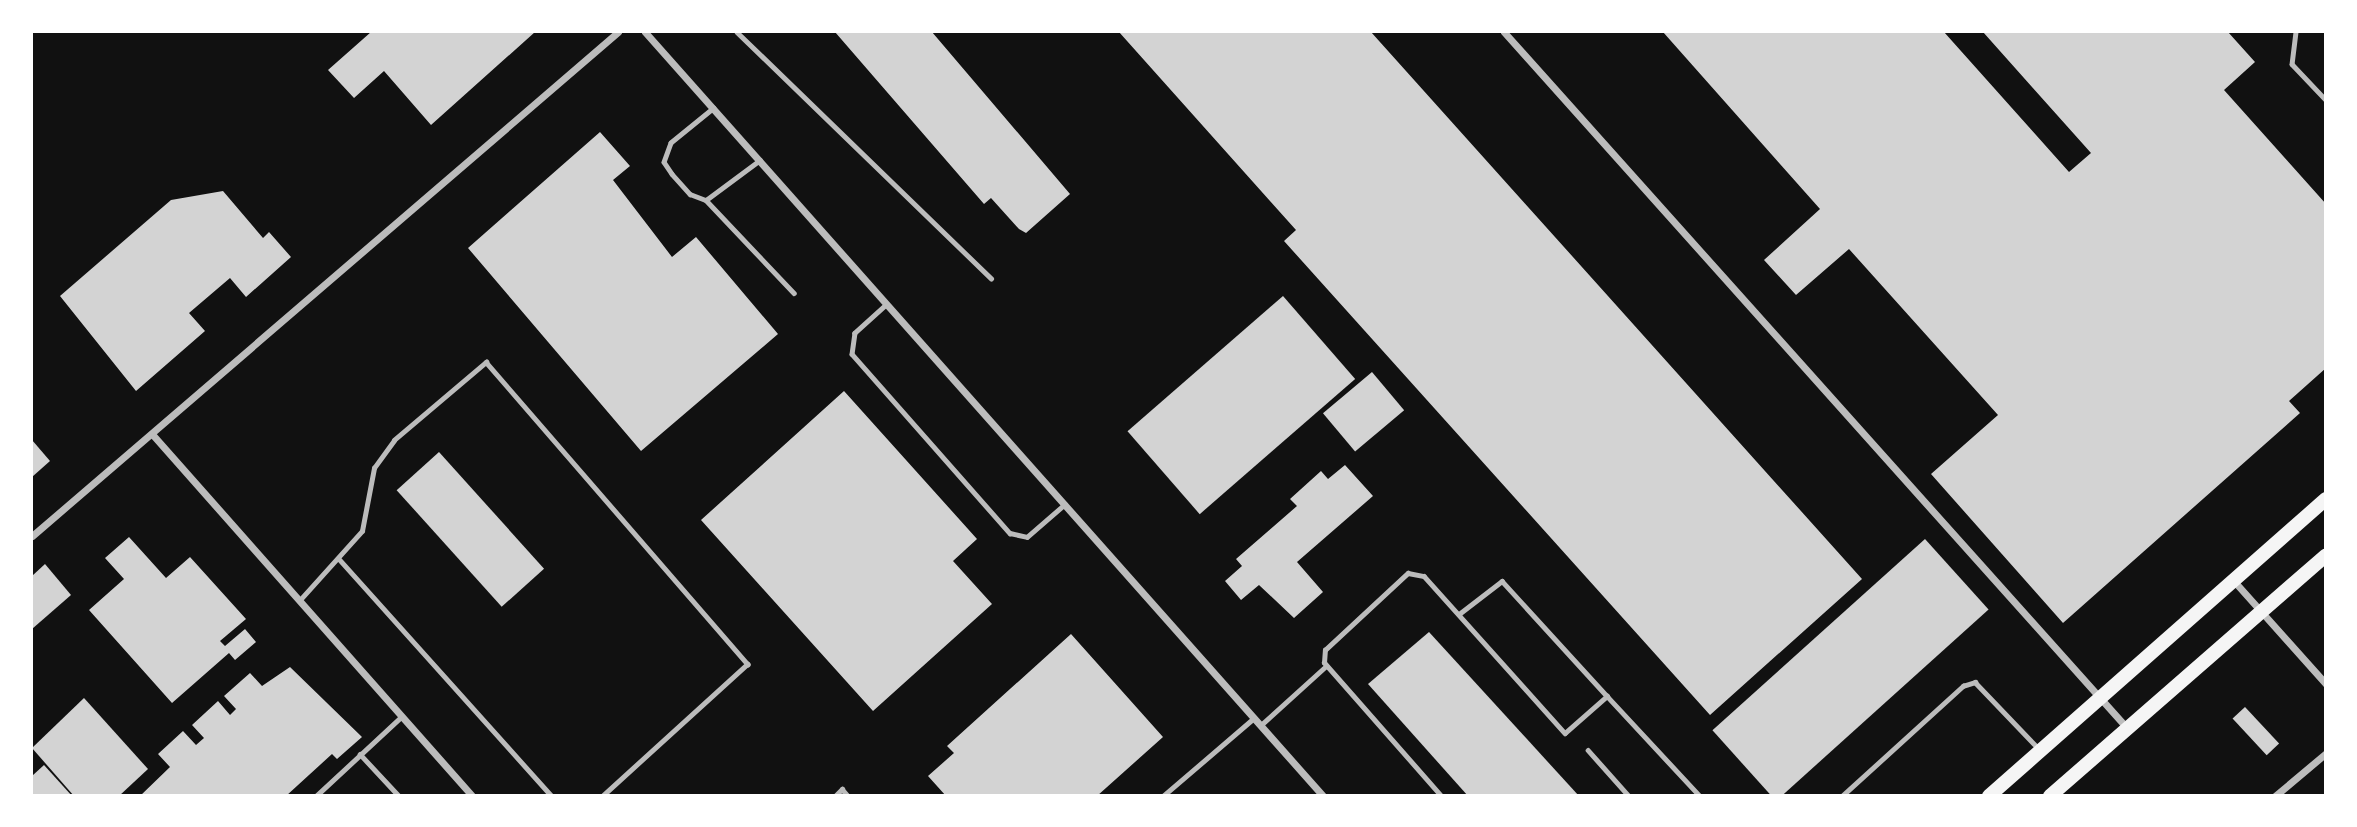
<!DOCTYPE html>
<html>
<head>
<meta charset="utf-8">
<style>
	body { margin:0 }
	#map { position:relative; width:2357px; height:827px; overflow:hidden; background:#111; font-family:"Crimson Pro",serif }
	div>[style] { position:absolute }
	.building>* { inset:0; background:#d3d3d3; transform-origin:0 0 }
	.service>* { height:4.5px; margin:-2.25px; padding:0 2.25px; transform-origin:2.25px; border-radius:2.25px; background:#bcbcbc }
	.minor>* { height:7px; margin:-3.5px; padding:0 3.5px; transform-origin:3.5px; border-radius:3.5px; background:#bcbcbc }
	.secondary>* { height:14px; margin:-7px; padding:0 7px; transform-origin:7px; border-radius:7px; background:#f5f5f5 }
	span { translate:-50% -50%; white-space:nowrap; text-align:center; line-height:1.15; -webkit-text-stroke:5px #fff; paint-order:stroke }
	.frame { position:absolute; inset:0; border:33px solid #fff; pointer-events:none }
</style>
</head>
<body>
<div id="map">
	<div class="building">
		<div style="clip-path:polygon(371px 32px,535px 32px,431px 125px,384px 71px,354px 98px,328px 70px)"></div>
		<div style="clip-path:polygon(835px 32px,932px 32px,1070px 194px,1026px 233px,1019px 229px,991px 198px,984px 204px)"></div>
		<div style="clip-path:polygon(1119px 32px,1371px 32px,1862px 579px,1710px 715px,1284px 241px,1296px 230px)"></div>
		<div style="clip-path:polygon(1663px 32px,1944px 32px,2069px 172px,2091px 153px,1983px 32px,2228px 32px,2255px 62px,2224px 90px,2326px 204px,2326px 368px,2289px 401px,2300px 413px,2063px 623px,1931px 474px,1998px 415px,1849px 249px,1796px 295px,1764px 260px,1820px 209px)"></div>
		<div style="clip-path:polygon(600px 132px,630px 166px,613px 180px,672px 257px,696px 237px,778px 334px,641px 451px,468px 248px)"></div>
		<div style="clip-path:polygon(223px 191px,263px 238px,269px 232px,291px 257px,246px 297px,230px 278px,189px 313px,205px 331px,136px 391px,60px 296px,171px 200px)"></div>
		<div style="left:1283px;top:296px;width:110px;height:206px;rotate:49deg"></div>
		<div style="left:1372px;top:372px;width:50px;height:64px;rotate:50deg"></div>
		<div style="clip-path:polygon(844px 391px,977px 539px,953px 561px,992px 604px,873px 711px,701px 520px)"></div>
		<div style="clip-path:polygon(32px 440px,50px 461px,32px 477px)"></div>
		<div style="left:439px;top:452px;width:157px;height:57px;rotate:48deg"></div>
		<div style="clip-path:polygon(1345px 465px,1373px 496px,1297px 562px,1323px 592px,1294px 618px,1259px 585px,1241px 600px,1225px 581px,1242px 566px,1236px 559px,1297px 506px,1290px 499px,1321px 471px,1328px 479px)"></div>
		<div style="clip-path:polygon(129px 537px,166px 578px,190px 557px,246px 619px,220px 641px,225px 646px,245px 629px,256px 642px,235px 660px,229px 653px,172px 703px,89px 610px,124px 579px,105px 558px)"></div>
		<div style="left:1925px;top:539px;width:95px;height:286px;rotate:48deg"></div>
		<div style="clip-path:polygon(45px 564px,71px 595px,32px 629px,32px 576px)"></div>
		<div style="clip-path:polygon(1429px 632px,1579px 796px,1468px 796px,1368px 684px)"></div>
		<div style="clip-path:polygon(1071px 634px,1163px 737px,1097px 796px,946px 796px,928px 776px,954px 753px,947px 746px)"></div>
		<div style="clip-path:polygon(290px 667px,362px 737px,337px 759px,332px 754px,286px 796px,140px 796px,170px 767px,158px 754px,183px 731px,196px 745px,204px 738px,192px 725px,218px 701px,230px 715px,236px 709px,224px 696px,250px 673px,262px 686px)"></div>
		<div style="clip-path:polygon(84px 698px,148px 769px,119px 796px,74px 796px,32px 748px)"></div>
		<div style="left:2245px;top:707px;width:50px;height:17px;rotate:47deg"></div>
		<div style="clip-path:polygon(44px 765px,72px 796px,32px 796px,32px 776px)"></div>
	</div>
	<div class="service">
		<div style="left:737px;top:32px;width:354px;rotate:44.1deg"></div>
		<div style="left:2296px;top:32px;width:32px;rotate:97deg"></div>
		<div style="left:2292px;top:64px;width:50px;rotate:46.6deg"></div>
		<div style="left:714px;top:108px;width:55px;rotate:140.9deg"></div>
		<div style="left:671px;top:143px;width:20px;rotate:110deg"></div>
		<div style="left:664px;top:162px;width:14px;rotate:56deg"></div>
		<div style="left:672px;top:174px;width:27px;rotate:48deg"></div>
		<div style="left:690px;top:194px;width:17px;rotate:21deg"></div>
		<div style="left:706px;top:200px;width:67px;rotate:-36.5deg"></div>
		<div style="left:706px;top:200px;width:128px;rotate:46.6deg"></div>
		<div style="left:886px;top:305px;width:42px;rotate:137.9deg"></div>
		<div style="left:855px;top:333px;width:21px;rotate:98deg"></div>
		<div style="left:852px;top:354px;width:239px;rotate:48.6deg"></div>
		<div style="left:1010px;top:533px;width:17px;rotate:13deg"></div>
		<div style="left:1027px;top:537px;width:50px;rotate:-41deg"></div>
		<div style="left:340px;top:560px;width:317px;rotate:48.1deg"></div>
		<div style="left:299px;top:601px;width:94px;rotate:-48deg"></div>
		<div style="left:362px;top:531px;width:64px;rotate:-79.2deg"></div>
		<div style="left:374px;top:468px;width:34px;rotate:-54deg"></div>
		<div style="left:394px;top:440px;width:121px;rotate:-40.3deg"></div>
		<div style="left:486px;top:362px;width:400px;rotate:49.1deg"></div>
		<div style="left:748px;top:664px;width:196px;rotate:137.7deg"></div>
		<div style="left:1459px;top:614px;width:54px;rotate:-37.5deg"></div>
		<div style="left:1502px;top:581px;width:156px;rotate:47.6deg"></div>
		<div style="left:1261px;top:725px;width:88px;rotate:-42.2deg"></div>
		<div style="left:1588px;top:750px;width:62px;rotate:48.3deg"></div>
		<div style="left:360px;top:754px;width:57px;rotate:47.1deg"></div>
		<div style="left:316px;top:796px;width:116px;rotate:-42.9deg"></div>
		<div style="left:835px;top:796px;width:10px;rotate:-45deg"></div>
		<div style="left:842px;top:789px;width:9px;rotate:49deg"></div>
		<div style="left:1163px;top:796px;width:120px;rotate:-40.6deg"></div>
		<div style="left:1441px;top:796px;width:177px;rotate:-131.3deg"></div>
		<div style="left:1324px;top:663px;width:13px;rotate:-86deg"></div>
		<div style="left:1325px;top:650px;width:113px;rotate:-42.9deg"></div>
		<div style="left:1408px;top:573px;width:16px;rotate:11deg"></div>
		<div style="left:1424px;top:576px;width:211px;rotate:48.1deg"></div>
		<div style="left:1565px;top:733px;width:56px;rotate:-41.4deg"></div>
		<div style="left:1607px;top:696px;width:137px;rotate:47.1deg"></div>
		<div style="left:1842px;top:796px;width:164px;rotate:-42.3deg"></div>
		<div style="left:1963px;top:686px;width:13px;rotate:-18deg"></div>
		<div style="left:1975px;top:682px;width:93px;rotate:46.3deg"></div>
	</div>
	<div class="minor">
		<div style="left:645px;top:32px;width:1021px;rotate:48.41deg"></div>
		<div style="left:1504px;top:32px;width:934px;rotate:48.17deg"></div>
		<div style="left:152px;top:434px;width:483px;rotate:48.5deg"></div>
		<div style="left:32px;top:536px;width:773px;rotate:-40.7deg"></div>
		<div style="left:2233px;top:580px;width:140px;rotate:48.2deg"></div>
		<div style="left:2275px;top:796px;width:67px;rotate:-40.1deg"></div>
	</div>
	<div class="secondary">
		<div style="left:1989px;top:796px;width:449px;rotate:-41.4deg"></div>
		<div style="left:2050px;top:796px;width:366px;rotate:-41.1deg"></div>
	</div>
	<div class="frame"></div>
</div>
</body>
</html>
